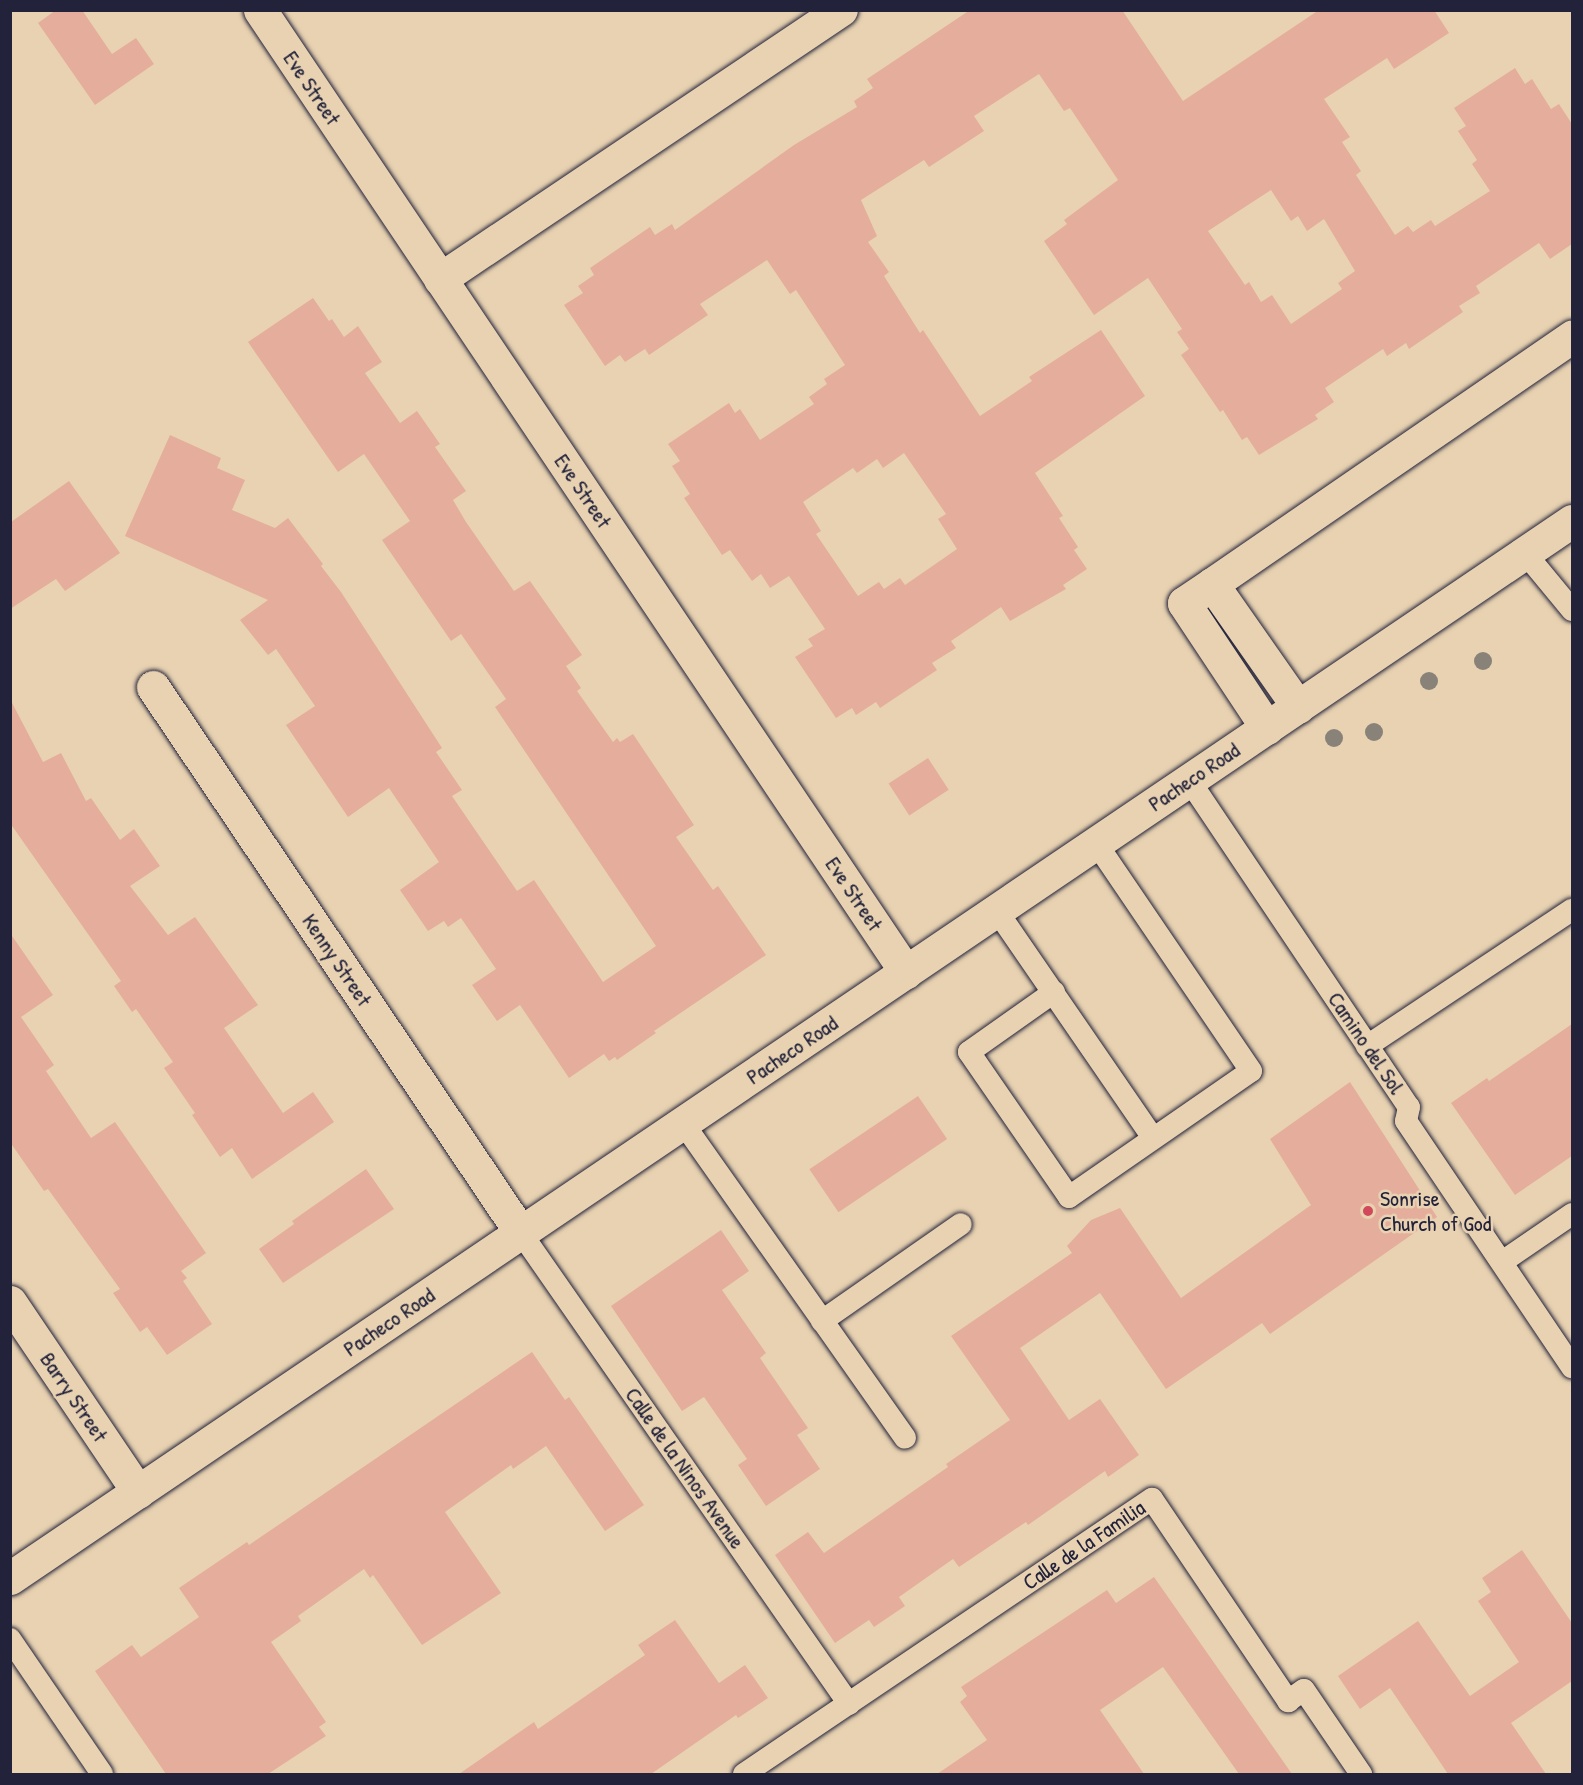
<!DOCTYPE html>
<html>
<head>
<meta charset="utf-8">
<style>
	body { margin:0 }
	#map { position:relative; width:1583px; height:1785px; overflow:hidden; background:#e8d2b1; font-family:"Patrick Hand",sans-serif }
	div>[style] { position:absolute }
	.building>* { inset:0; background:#e5ae9c; transform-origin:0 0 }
	.roads { filter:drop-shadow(0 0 2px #22223b) drop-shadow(0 0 2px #22223b) }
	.service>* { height:22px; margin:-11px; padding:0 11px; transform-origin:11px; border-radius:11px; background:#e8d2b1 }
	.minor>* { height:33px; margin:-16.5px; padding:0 16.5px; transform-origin:16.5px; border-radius:16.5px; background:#e8d2b1 }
	.tertiary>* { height:33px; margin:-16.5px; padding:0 16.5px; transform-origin:16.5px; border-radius:16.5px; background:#e8d2b1 }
	.trees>* { width:18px; height:18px; margin:-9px; border-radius:50%; background:#888279 }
	.dots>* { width:16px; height:16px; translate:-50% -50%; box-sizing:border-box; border:3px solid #e8d2b1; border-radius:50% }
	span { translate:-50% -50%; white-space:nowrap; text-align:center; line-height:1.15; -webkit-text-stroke:5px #e8d2b1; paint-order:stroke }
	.street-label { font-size:22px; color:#22223b }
	.poi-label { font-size:22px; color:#22223b }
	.left { translate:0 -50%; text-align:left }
	.frame { position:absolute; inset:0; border:12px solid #22223b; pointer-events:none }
</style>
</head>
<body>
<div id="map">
	<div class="building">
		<div style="clip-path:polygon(56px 10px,82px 10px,112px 54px,136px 38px,154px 64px,95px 105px,38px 23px)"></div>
		<div style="clip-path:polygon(evenodd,970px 10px,1122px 10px,1183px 101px,1319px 10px,1434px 10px,1449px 33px,1394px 69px,1387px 58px,1324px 99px,1350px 137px,1342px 142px,1361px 171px,1356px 175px,1395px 235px,1408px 226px,1413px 232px,1431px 220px,1435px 226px,1490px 191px,1472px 164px,1477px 160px,1458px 131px,1466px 126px,1454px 108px,1515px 68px,1525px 84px,1532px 79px,1551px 109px,1559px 104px,1572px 124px,1572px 244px,1550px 259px,1539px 243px,1476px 286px,1480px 293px,1459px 306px,1463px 312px,1409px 349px,1406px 343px,1387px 356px,1383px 349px,1325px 388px,1334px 402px,1315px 415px,1318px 419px,1259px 455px,1247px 437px,1242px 440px,1223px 410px,1220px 412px,1181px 355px,1189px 349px,1177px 332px,1182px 329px,1148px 278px,1094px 315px,1044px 241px,1067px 224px,1064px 220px,1118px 180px,1070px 108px,1064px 111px,1039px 74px,974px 116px,984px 131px,929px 167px,924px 160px,861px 200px,877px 236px,868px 242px,889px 272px,884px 276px,920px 333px,923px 330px,980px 416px,1032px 381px,1029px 377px,1101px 330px,1145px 396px,1035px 473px,1063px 516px,1059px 518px,1078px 547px,1074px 550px,1087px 569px,1063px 585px,1066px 589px,1010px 621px,1001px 607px,951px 641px,956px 648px,932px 663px,937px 670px,880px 708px,876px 702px,856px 715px,852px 708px,836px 718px,795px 657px,813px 646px,808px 639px,825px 629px,789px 576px,770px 588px,761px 574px,752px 581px,730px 550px,722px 555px,684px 498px,690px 494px,672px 466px,680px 461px,668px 444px,729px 403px,735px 413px,740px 409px,760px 440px,814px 404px,809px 397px,827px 384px,824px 379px,845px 365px,796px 290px,790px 294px,767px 260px,700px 304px,708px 315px,649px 355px,645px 349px,625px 362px,620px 355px,605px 366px,564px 305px,583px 293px,578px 286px,594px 275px,590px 268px,650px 227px,655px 235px,672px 224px,675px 230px,794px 145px,857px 107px,854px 101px,873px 88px,867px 79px,970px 10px,1271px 190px,1291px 221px,1298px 216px,1307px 231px,1324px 219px,1355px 271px,1338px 283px,1342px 289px,1291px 324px,1272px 295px,1261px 302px,1249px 282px,1245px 285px,1208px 231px,1271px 190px,970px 10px,904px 453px,946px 514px,938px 519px,957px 549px,905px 585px,900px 578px,884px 589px,879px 582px,858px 596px,816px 534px,821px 531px,803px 502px,853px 468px,857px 473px,877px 459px,883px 468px,904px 453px)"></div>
		<div style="clip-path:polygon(313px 298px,329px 321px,332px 319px,344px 337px,358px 326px,382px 362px,365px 373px,400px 423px,417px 411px,440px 444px,435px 447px,466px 491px,453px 500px,466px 522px,514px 591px,530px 581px,582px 655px,566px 666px,581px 688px,577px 691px,613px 742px,617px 738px,620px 742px,633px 734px,694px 825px,676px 837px,713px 890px,718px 886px,766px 955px,654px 1031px,656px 1033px,617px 1060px,615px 1057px,609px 1061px,604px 1054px,569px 1078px,520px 1005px,497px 1021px,472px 985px,496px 969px,461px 918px,448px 927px,444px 921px,428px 931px,400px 890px,439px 862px,389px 788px,348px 817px,286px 725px,315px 706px,276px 649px,268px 655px,240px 620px,268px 600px,125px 536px,170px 435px,221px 458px,217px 468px,245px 480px,232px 510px,275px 528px,288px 518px,323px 564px,321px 566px,341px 592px,442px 748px,436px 752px,462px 790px,452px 796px,517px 891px,534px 880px,603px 982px,656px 946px,495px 707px,506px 699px,461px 634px,451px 641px,382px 540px,410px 521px,364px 454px,338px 472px,248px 342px)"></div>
		<div style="clip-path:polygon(69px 481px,120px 553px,65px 591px,56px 579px,10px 609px,11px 522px)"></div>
		<div style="clip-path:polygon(10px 699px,43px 762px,61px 753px,86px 801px,91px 798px,120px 840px,134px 829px,160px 866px,130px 886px,168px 935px,195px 917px,258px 1005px,224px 1028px,283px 1113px,313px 1092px,334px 1122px,252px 1179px,232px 1148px,220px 1157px,192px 1115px,195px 1113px,164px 1068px,173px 1062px,136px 1009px,132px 1012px,114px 986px,121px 981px,10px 823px)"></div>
		<div style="left:928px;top:758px;width:38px;height:47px;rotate:57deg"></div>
		<div style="clip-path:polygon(10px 933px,53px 995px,21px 1017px,54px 1065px,46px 1071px,91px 1138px,115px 1122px,206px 1253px,181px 1271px,187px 1278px,183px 1281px,212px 1324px,167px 1355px,147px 1327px,140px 1332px,113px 1293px,120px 1289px,48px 1189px,44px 1191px,10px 1142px)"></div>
		<div style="clip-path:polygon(1572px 1024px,1572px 1156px,1515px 1195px,1451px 1103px,1487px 1078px,1489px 1081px)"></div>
		<div style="clip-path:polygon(1350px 1082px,1437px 1217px,1270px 1334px,1262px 1323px,1166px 1389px,1100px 1293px,1020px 1348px,1069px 1420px,1100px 1399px,1139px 1455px,1108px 1477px,1105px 1471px,1028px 1525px,1026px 1522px,959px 1567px,953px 1559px,899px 1597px,905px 1606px,874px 1627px,869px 1620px,835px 1643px,775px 1555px,808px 1532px,824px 1553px,948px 1467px,946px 1464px,1010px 1420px,951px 1336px,1072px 1253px,1067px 1246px,1091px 1220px,1120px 1208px,1181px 1298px,1311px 1205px,1270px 1139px)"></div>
		<div style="left:918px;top:1096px;width:52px;height:131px;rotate:56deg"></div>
		<div style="clip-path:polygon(366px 1169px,394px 1209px,283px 1283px,259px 1249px,294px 1224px,292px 1221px)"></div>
		<div style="clip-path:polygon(721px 1230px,749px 1271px,722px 1290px,766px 1353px,760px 1358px,808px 1428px,797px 1435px,820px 1469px,766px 1506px,738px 1465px,747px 1459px,704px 1397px,682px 1411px,611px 1306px)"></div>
		<div style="clip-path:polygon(532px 1352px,565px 1400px,569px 1397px,644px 1505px,605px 1531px,546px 1446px,513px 1469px,511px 1465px,445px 1512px,501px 1593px,422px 1645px,373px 1575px,370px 1578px,364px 1569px,298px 1616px,301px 1621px,271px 1642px,326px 1722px,319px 1727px,326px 1736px,268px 1774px,166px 1774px,95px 1671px,132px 1645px,141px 1657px,199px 1617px,179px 1588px,247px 1542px,249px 1545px)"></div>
		<div style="clip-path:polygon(1522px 1550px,1572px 1623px,1572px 1681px,1511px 1723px,1546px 1774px,1448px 1774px,1390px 1688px,1360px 1709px,1338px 1676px,1418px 1621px,1470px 1696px,1519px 1662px,1478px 1601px,1491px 1592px,1482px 1578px)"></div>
		<div style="clip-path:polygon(1154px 1577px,1292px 1774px,1239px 1774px,1163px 1667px,1100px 1710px,1144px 1774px,937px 1774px,987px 1740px,960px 1702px,967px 1696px,961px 1687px,1107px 1590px,1116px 1603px)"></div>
		<div style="clip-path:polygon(675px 1620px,719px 1683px,745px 1665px,768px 1698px,738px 1718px,736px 1715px,651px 1774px,459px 1774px,534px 1722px,538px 1729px,645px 1655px,638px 1645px)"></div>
	</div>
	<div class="roads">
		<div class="service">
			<div style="left:1525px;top:553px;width:74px;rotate:50.5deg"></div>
			<div style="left:1189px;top:780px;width:394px;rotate:56.1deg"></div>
			<div style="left:1409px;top:1107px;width:14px;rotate:102deg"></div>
			<div style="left:1406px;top:1121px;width:297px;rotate:56deg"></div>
			<div style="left:997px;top:911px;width:275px;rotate:55.5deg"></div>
			<div style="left:1054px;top:992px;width:104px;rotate:144.8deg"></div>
			<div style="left:969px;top:1052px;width:176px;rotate:55.4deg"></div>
			<div style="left:1069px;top:1197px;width:221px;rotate:-34.7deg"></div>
			<div style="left:1251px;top:1071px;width:276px;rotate:-124.2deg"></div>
			<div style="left:1367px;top:1046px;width:246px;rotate:-33.6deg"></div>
			<div style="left:683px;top:1123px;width:385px;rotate:54.8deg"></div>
			<div style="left:521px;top:1233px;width:574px;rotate:55.15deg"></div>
			<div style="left:1502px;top:1262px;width:85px;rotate:-34.4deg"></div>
			<div style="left:822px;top:1321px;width:169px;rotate:-34.9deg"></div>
			<div style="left:10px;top:1639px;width:163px;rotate:55.7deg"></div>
			<div style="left:744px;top:1774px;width:492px;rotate:-34deg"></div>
			<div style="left:1152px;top:1499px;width:244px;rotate:56deg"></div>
			<div style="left:1288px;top:1701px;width:19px;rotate:-35deg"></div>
			<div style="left:1304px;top:1690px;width:102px;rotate:55.8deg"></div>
		</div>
		<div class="minor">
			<div style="left:260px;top:10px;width:1159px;rotate:56.12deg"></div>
			<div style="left:440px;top:279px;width:483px;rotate:-33.9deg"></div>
			<div style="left:1212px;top:584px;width:437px;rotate:-34.5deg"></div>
			<div style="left:153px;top:687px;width:658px;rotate:56.02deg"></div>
			<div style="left:1267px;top:728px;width:150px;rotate:-123.6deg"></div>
			<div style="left:1184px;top:603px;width:34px;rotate:-34deg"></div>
			<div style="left:1212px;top:584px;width:150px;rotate:55deg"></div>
			<div style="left:10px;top:1302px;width:229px;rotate:56deg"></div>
		</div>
		<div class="tertiary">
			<div style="left:10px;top:1578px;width:1886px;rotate:-34.09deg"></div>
		</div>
	</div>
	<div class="trees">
		<div style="left:1483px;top:661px"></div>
		<div style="left:1429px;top:681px"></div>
		<div style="left:1374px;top:732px"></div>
		<div style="left:1334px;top:738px"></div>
	</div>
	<div class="dots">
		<div style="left:1368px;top:1211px;background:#d1495b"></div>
	</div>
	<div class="street-label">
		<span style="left:312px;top:88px;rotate:56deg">Eve Street</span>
		<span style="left:583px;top:491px;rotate:56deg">Eve Street</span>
		<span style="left:1194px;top:777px;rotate:-34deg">Pacheco Road</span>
		<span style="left:854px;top:894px;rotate:56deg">Eve Street</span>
		<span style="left:337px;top:960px;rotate:56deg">Kenny Street</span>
		<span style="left:1366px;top:1043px;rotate:56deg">Camino del Sol</span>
		<span style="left:792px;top:1050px;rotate:-34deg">Pacheco Road</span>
		<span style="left:389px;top:1322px;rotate:-34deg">Pacheco Road</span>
		<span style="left:74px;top:1397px;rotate:56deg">Barry Street</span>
		<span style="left:685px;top:1468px;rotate:55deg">Calle de la Ninos Avenue</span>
		<span style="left:1084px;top:1545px;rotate:-34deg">Calle de la Familia</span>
	</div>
	<div class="poi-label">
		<span class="left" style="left:1380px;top:1211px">Sonrise<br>Church of God</span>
	</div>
	<div class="frame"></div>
</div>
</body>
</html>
